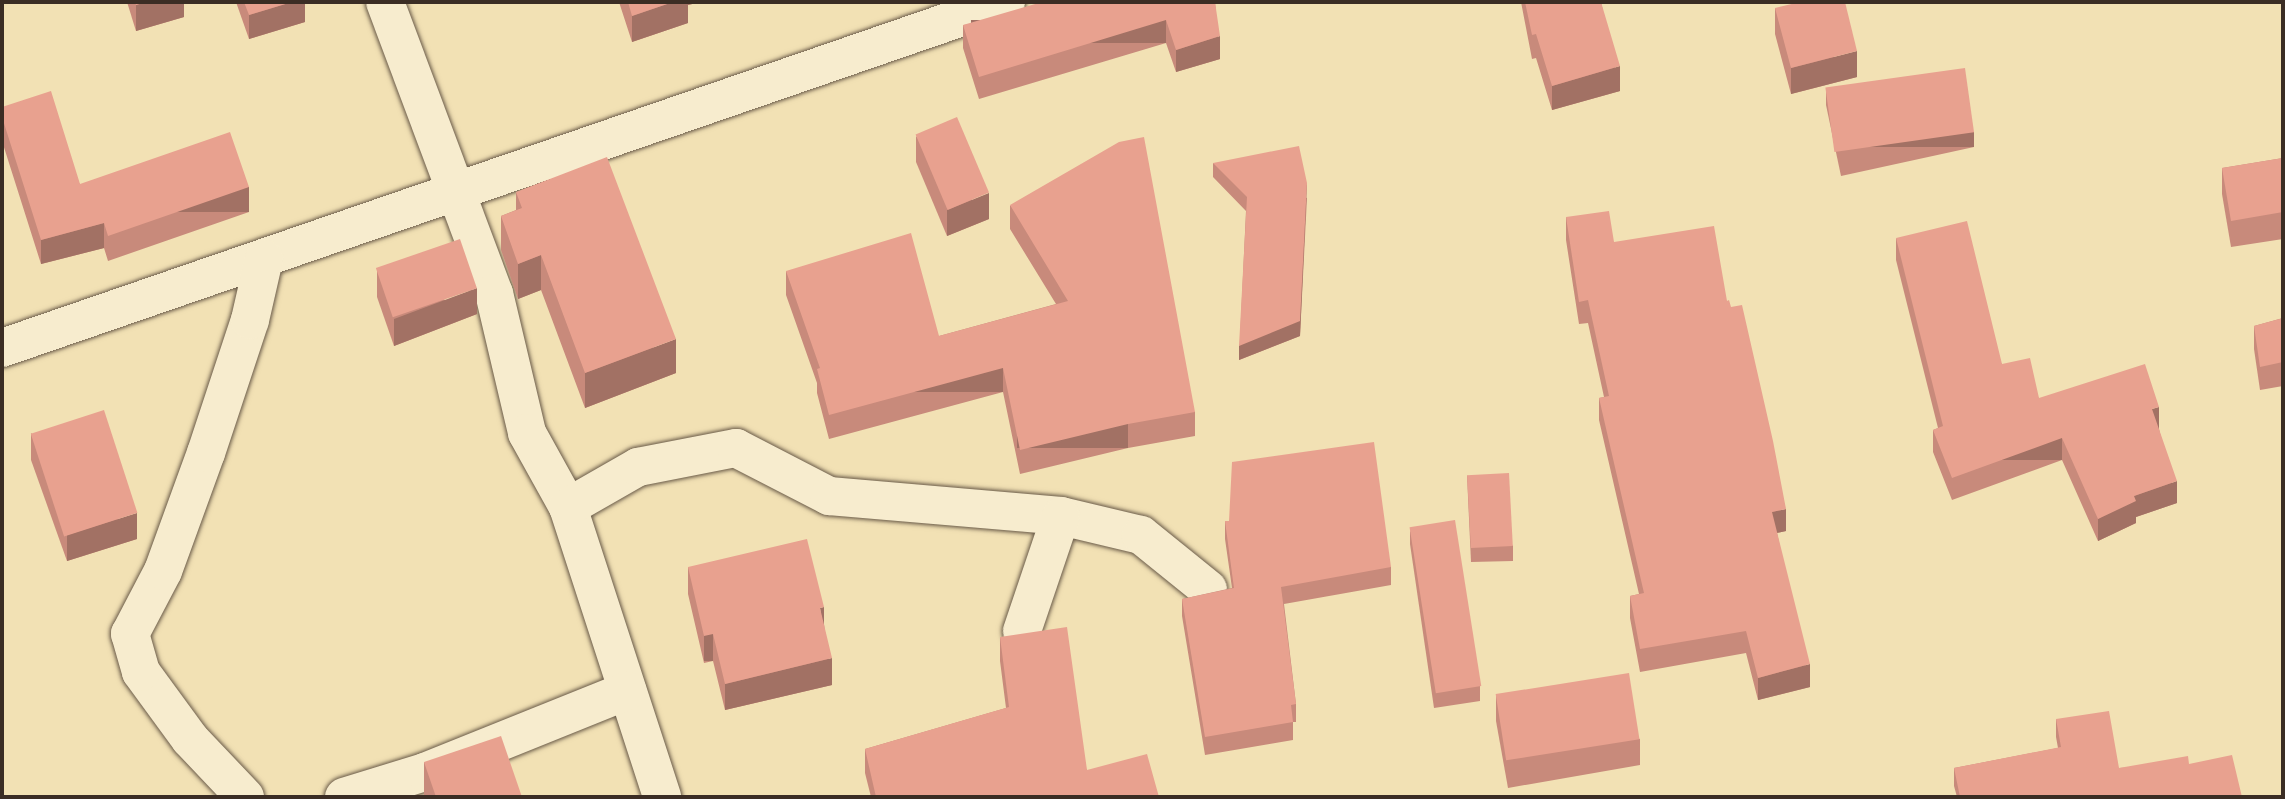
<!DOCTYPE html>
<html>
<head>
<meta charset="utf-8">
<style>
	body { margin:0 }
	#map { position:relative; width:2285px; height:799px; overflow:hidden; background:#f2e1b4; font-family:Cardo,serif }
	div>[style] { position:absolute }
	.roads { filter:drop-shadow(0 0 2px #695a48) drop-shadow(0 0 2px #695a48) }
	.minor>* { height:38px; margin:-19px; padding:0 19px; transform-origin:19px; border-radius:19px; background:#f7ecce }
	.wall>* { inset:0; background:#c88a7b }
	.shaded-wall>* { inset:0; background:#a27164; transform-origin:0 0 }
	.building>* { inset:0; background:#e8a18f; transform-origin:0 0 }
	span { translate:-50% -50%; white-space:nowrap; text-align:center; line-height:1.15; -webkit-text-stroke:5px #f7ecce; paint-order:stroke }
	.frame { position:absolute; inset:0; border:4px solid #3b2d24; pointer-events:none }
</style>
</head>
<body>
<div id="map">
	<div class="roads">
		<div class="minor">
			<div style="left:385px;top:2px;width:311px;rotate:69.5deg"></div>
			<div style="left:494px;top:293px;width:144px;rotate:76.7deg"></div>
			<div style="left:527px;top:433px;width:85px;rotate:61deg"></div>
			<div style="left:568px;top:507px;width:305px;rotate:72deg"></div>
			<div style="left:2px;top:348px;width:1062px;rotate:-19.02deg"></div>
			<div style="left:568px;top:507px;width:81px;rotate:-29.7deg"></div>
			<div style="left:638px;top:467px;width:100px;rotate:-11deg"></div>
			<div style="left:736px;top:448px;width:105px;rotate:27.3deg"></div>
			<div style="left:829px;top:496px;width:233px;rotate:4.9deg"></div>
			<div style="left:1061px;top:516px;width:82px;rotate:13.4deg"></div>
			<div style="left:1141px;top:535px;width:86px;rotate:38.9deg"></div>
			<div style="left:1022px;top:631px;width:121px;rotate:-71.3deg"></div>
			<div style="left:245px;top:797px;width:80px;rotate:-133.5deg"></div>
			<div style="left:190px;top:739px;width:83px;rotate:-126.2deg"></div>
			<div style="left:141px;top:672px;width:40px;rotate:-106deg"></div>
			<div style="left:130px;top:634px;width:71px;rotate:-62.4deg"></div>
			<div style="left:163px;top:571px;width:126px;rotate:-70deg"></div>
			<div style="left:206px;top:453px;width:140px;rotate:-71.7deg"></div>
			<div style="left:250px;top:320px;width:63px;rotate:-77.1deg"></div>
			<div style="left:344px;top:797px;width:85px;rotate:-17.2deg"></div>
			<div style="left:425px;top:772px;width:218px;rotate:-21.9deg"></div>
		</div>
	</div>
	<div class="wall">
		<div style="clip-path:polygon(127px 2px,184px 2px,184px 17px,136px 31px)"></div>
		<div style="clip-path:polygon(236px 2px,305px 2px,305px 22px,249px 39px)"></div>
		<div style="clip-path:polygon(619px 2px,701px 2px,688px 5px,688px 23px,632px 42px)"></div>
		<div style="clip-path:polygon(1215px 2px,1220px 59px,1176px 72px,1166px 43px,979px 99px,963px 48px,963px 25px)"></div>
		<div style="clip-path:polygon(1521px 2px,1601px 2px,1620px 91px,1552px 110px,1536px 58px,1532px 59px)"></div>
		<div style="clip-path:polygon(1775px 8px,1857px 77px,1791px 94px,1775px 34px)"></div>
		<div style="clip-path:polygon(1826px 91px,1974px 147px,1841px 176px,1826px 105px)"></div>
		<div style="clip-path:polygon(2px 107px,80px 184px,249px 212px,108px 261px,104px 248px,41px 264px,2px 141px)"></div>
		<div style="clip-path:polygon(916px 136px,989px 219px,947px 236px,916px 162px)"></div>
		<div style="clip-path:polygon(2283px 158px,2283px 239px,2231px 247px,2222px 194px,2222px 168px)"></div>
		<div style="clip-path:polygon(1213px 163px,1307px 198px,1300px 336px,1239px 360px,1246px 211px,1213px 177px)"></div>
		<div style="clip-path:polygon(516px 192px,676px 373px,585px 408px,541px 290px,518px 299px,501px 250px,501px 216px,516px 210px)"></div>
		<div style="clip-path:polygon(1010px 205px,1195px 412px,1195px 436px,1128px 448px,1020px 474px,1003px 392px,829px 439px,817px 393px,817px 383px,786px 295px,786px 271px,939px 336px,1056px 304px,1010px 229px)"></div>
		<div style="clip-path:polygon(1566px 217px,1727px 301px,1786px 531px,1777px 533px,1810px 687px,1758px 700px,1746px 653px,1640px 672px,1630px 618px,1630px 596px,1639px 594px,1599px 420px,1599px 398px,1604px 397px,1588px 323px,1579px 324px,1566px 240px)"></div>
		<div style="clip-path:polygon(1896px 238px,2002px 364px,2039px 398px,2159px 429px,2177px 503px,2136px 517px,2136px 523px,2098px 541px,2062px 460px,1952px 500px,1933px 452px,1933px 430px,1938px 428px,1896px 260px)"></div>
		<div style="clip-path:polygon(377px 270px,477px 314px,394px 346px,377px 297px)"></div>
		<div style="clip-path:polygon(2283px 318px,2283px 386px,2260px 390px,2254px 349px,2254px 326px)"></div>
		<div style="clip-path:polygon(31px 433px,137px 539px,67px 561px,31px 460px)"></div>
		<div style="clip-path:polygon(1467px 475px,1513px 546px,1513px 561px,1471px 562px)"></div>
		<div style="clip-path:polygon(1225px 521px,1391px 567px,1391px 585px,1284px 604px,1296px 704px,1296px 722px,1293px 722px,1293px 740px,1205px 755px,1182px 616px,1182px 599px,1232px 588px,1225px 539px)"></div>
		<div style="clip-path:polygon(1410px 530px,1480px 686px,1480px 701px,1434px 708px,1410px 544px)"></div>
		<div style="clip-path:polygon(688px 567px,824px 624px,832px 685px,725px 710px,713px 661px,704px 663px,688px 594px)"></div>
		<div style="clip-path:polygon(1000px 637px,1087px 770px,1159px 797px,871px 797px,865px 773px,865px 749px,1006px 708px,1000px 661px)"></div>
		<div style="clip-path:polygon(1496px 695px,1640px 739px,1640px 765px,1508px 788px,1496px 721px)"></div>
		<div style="clip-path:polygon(2056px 719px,2119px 768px,2189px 764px,2242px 797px,1957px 797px,1954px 786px,1954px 768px,2058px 748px,2056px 737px)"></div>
		<div style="clip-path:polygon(424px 762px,522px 797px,424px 797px)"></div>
	</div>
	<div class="shaded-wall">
		<div style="clip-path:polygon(146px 2px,184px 2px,184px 17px,136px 31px,136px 5px)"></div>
		<div style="clip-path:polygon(292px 2px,305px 2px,305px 22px,249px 39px,249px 15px)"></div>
		<div style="clip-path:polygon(673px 2px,701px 2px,688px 5px,688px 23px,632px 42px,632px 16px)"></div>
		<div style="left:1166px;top:20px;width:23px;height:195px;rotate:90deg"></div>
		<div style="clip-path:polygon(1220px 36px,1220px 59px,1176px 72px,1176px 50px)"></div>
		<div style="clip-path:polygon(1857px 51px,1857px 77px,1791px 94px,1791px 68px)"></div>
		<div style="clip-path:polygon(1620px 66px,1620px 91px,1552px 110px,1552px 86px)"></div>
		<div style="left:1974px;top:132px;width:15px;height:136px;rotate:90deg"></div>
		<div style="clip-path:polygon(1307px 183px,1300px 336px,1239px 360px,1239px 346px)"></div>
		<div style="left:249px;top:187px;width:25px;height:149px;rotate:90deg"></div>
		<div style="clip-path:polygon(989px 193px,989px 219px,947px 236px,947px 210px)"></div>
		<div style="clip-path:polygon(104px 223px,104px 248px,41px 264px,41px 240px)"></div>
		<div style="clip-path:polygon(541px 255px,541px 290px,518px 299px,518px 264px)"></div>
		<div style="clip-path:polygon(477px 288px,477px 314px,394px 346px,394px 319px)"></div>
		<div style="clip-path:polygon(676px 339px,676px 373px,585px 408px,585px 373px)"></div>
		<div style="left:1003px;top:368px;width:24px;height:180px;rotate:90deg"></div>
		<div style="clip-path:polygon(2159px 407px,2159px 429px,2152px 431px,2152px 409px)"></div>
		<div style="left:1128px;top:424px;width:24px;height:111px;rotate:90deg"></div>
		<div style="left:2062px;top:438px;width:22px;height:117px;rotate:90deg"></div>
		<div style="clip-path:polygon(2177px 481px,2177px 503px,2136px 517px,2136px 523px,2098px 541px,2098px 519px,2134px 496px)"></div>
		<div style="clip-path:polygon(1786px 509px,1786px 531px,1772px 534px,1772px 512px)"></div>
		<div style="clip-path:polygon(137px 513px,137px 539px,67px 561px,67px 535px)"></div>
		<div style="clip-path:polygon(824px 607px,824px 634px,820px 608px)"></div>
		<div style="left:713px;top:634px;width:27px;height:9px;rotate:90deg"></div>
		<div style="clip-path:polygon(832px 658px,832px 685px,725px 710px,725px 684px)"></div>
		<div style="clip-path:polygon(1810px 664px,1810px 687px,1758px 700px,1758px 678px)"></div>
	</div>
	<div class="building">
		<div style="clip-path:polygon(135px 2px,146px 2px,136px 5px)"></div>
		<div style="clip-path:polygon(244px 2px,292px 2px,249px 15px)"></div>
		<div style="clip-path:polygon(628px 2px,673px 2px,632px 16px)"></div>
		<div style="clip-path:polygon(1042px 2px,1215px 2px,1220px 36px,1176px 50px,1166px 20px,979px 77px,963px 25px)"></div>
		<div style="clip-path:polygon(1525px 2px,1601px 2px,1620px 66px,1552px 86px,1536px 34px,1532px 35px)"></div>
		<div style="clip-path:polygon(1800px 2px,1845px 2px,1857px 51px,1791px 68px,1775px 8px)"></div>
		<div style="left:1965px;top:68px;width:65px;height:141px;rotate:82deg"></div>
		<div style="clip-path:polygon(51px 91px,80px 184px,230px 132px,249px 187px,108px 236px,104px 223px,41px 240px,2px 117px,2px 107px)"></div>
		<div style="left:957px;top:117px;width:82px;height:45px;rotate:67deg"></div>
		<div style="clip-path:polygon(1144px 137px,1195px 412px,1128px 424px,1020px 450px,1003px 368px,829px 415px,817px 369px,820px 368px,786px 271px,911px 233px,939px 336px,1068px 301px,1010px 205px,1119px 142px)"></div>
		<div style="clip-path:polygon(1299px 146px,1307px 183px,1300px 321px,1239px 346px,1247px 197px,1213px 163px)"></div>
		<div style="clip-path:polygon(607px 157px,676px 339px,585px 373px,541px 255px,518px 264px,501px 216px,522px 208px,516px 192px)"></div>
		<div style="clip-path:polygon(2283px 158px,2283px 212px,2231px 221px,2222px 168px)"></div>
		<div style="clip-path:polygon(1609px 211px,1614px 242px,1714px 226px,1727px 301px,1729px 300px,1731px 307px,1742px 305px,1773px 441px,1786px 509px,1772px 512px,1810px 664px,1758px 678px,1746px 631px,1640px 649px,1630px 596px,1644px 593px,1599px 398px,1609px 396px,1588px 300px,1579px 302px,1566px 217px)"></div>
		<div style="clip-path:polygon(1967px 221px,2002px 364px,2030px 358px,2039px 398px,2145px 364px,2159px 407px,2152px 409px,2177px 481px,2134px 496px,2136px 501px,2098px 519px,2062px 438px,1952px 478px,1933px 430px,1943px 426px,1896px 238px)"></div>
		<div style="left:460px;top:239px;width:52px;height:89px;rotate:71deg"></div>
		<div style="clip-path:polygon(2283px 318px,2283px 362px,2260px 367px,2254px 326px)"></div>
		<div style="left:104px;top:410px;width:108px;height:77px;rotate:72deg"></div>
		<div style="clip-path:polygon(1374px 442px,1391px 567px,1281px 587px,1296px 704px,1291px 705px,1293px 722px,1205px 737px,1182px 599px,1234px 588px,1225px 521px,1229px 521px,1232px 462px)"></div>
		<div style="left:1509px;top:473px;width:73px;height:42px;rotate:87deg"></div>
		<div style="left:1455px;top:520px;width:168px;height:46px;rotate:81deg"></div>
		<div style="clip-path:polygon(807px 539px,824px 607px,820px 608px,832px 658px,725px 684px,713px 634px,704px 636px,688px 567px)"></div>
		<div style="clip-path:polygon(1067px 627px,1087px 770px,1147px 754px,1159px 797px,876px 797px,865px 749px,1009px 707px,1000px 637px)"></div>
		<div style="left:1629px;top:673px;width:67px;height:135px;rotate:81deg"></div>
		<div style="clip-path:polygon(2109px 711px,2119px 768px,2188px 756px,2189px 764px,2232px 755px,2242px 797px,1960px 797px,1954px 768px,2061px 747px,2056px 719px)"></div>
		<div style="clip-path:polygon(501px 736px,522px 797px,436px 797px,424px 762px)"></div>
	</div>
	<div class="frame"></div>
</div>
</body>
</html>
